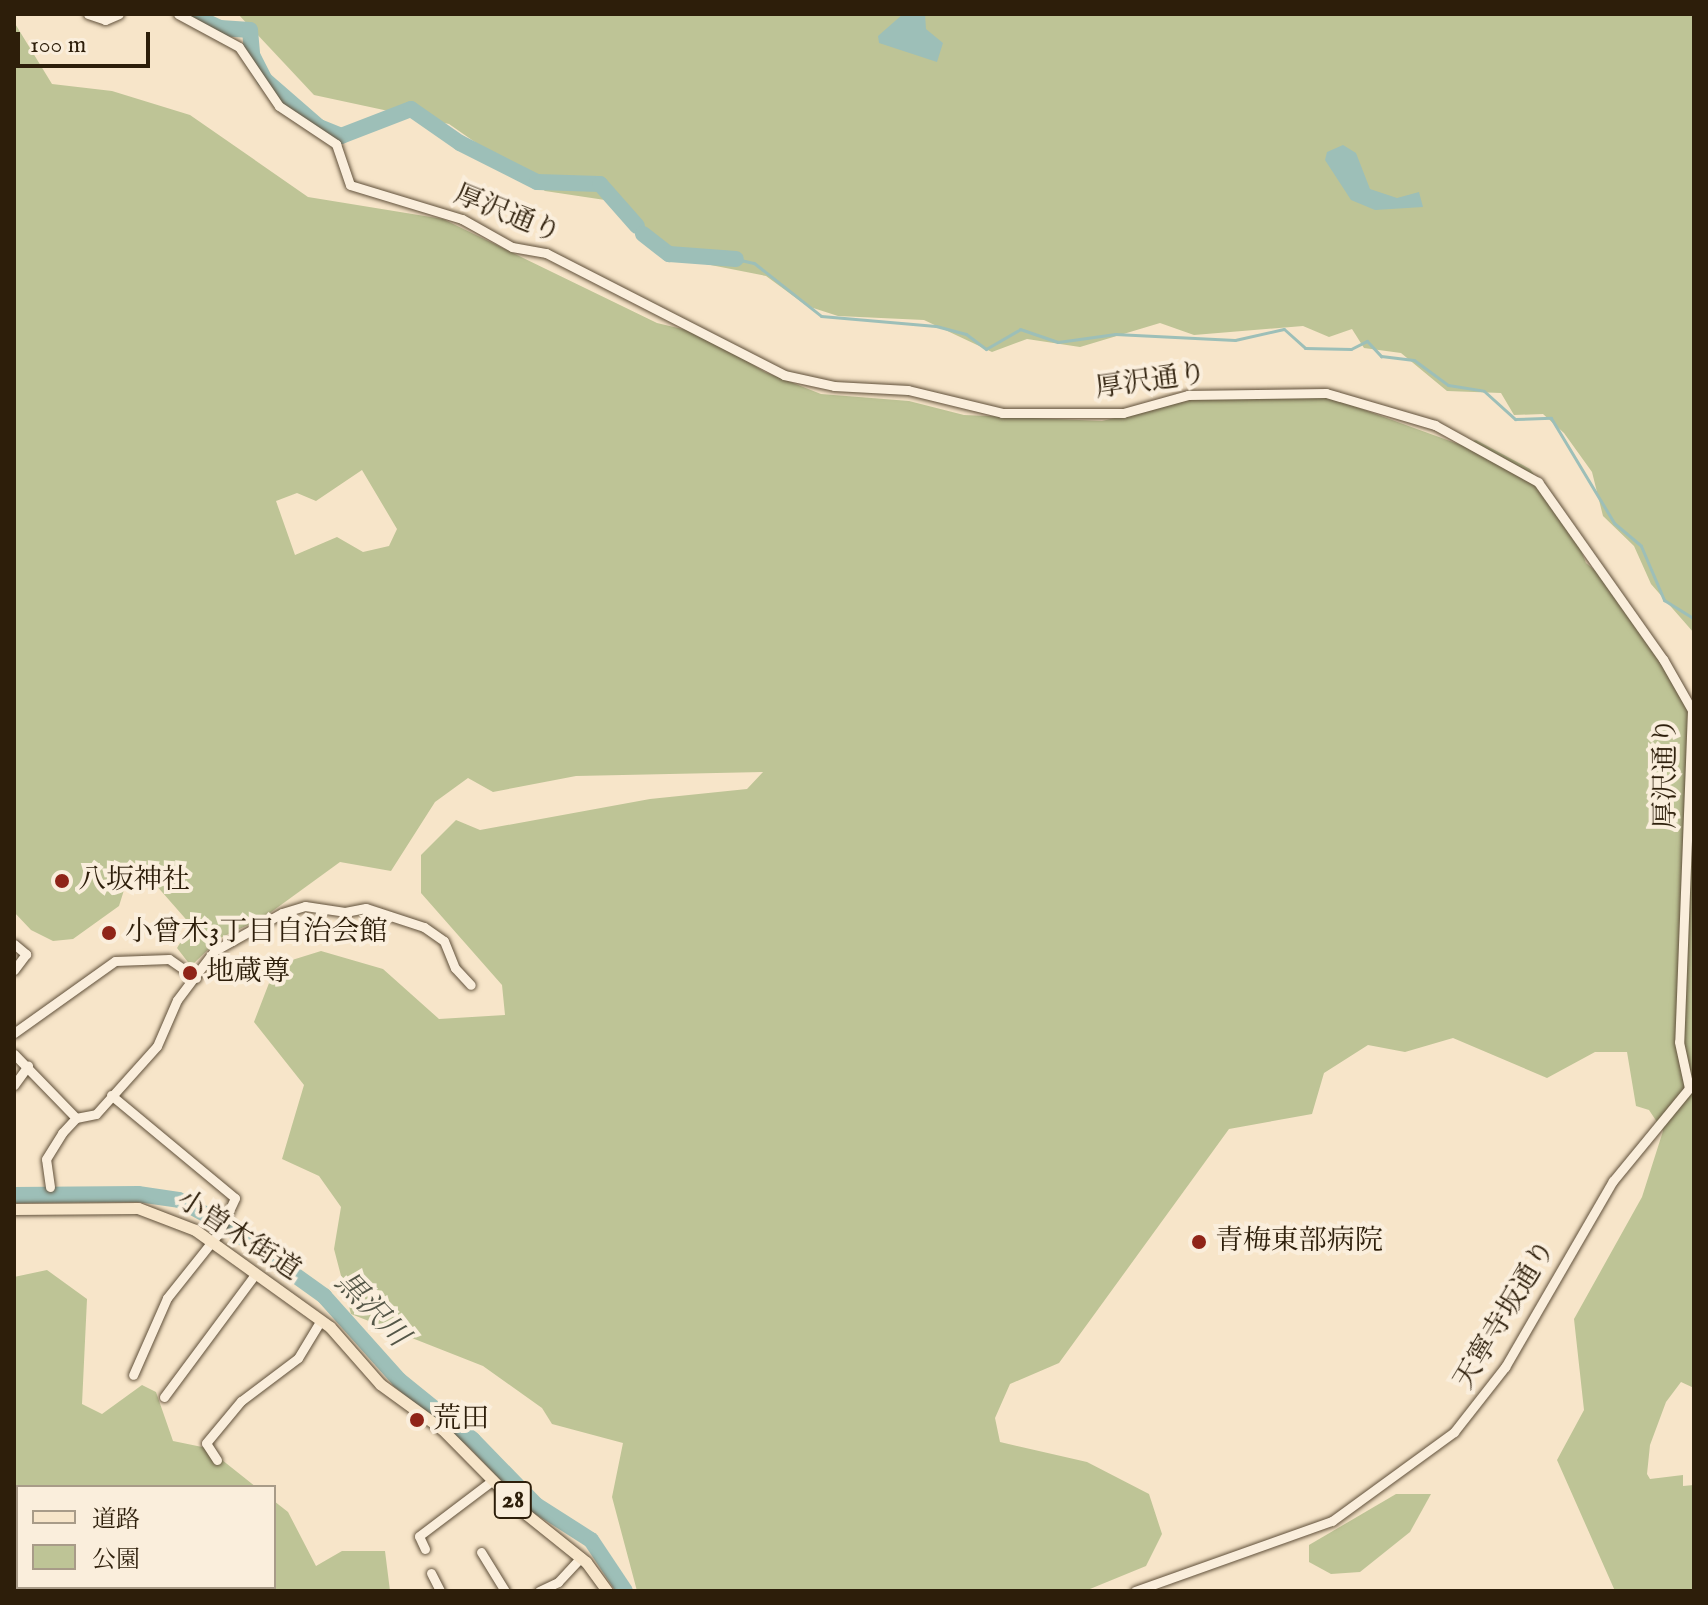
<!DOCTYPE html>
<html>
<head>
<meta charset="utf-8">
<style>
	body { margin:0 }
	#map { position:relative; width:1708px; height:1605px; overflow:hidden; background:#f7e5c9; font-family:"IM FELL English","Noto Serif JP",serif }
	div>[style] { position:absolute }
	.green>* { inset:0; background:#bec496 }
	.water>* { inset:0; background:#9dbfb8 }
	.stream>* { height:3px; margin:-1.5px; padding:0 1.5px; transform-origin:1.5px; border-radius:1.5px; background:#9dbfb8 }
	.river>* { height:16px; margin:-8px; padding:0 8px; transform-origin:8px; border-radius:8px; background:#9dbfb8 }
	.roads { filter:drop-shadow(0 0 2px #60503a) drop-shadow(0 0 2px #60503a) }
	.minor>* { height:9px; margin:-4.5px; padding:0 4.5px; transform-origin:4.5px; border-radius:4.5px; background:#faeedc }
	.major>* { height:11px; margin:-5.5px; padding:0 5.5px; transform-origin:5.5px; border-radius:5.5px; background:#f7e5c9 }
	.dots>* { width:22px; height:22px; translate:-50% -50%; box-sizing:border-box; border:4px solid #faeedc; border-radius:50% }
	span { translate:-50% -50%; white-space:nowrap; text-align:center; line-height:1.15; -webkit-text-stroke:8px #faeedc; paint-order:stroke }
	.shield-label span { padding:2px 6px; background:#faeedc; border:2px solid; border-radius:6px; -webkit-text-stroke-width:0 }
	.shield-label { font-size:26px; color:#2d1e0a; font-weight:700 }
	.street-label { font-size:28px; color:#2d1e0a }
	.poi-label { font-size:28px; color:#2d1e0a }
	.left { translate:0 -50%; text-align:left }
	.water-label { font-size:30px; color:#545647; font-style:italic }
	.frame { position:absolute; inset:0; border:16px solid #2d1e0a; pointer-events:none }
	.legend { position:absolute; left:16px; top:1485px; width:260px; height:104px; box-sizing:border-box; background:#faeedc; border:2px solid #a89b88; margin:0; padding:10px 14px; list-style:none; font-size:24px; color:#2d1e0a }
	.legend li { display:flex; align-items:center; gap:16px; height:40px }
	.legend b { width:40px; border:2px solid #a89b88 }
	.scale { position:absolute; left:16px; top:32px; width:134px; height:36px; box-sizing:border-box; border:4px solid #2d1e0a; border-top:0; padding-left:10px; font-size:24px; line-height:28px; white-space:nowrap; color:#2d1e0a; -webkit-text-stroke:6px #faeedc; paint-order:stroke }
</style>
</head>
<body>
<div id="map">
	<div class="green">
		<div style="clip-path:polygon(238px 14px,1694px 14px,1694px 633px,1651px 584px,1634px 546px,1603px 516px,1592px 472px,1564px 433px,1543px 414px,1514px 415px,1501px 393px,1447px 391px,1401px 353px,1364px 348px,1352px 329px,1329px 337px,1303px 326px,1194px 335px,1160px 323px,1080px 347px,1027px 339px,992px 352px,924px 320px,838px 316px,807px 306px,766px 276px,675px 258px,631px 229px,605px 200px,545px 191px,449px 124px,314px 95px)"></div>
		<div style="clip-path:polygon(evenodd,14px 22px,52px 84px,112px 91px,190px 115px,308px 197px,443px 219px,657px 323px,703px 334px,765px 372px,821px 394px,909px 401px,964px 415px,1102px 421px,1194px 399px,1326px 396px,1461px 445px,1476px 440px,1530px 469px,1571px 525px,1586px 563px,1609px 582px,1694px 707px,1694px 1388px,1681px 1382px,1666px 1402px,1650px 1445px,1647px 1474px,1650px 1479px,1683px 1475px,1683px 1486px,1694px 1485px,1694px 1591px,1615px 1591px,1557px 1460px,1584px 1410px,1574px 1319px,1642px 1197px,1663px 1131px,1649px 1110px,1636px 1106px,1627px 1052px,1595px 1052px,1547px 1078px,1453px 1038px,1405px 1052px,1368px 1045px,1324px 1073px,1312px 1114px,1229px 1129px,1059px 1363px,1010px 1384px,995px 1418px,1000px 1442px,1087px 1462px,1149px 1494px,1162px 1534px,1146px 1566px,1085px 1591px,637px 1591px,612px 1497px,623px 1443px,552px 1424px,542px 1408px,483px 1366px,351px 1314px,334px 1249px,341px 1207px,319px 1176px,282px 1159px,304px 1085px,254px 1022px,276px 965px,321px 951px,383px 969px,439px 1019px,505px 1015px,502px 985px,421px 893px,421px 855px,456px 820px,480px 830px,650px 799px,747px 789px,763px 772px,576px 776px,493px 792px,468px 778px,435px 802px,391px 871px,340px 862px,263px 918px,220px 938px,191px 966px,177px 948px,191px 925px,155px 884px,130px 871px,119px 906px,73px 939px,53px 941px,31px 930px,14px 912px,14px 22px,362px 470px,397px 529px,389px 546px,363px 552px,337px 537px,295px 555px,276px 501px,297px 493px,316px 501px,362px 470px)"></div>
		<div style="clip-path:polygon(47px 1270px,87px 1299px,82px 1404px,102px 1414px,142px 1385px,156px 1392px,173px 1441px,207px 1448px,256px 1487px,18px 1487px,18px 1587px,274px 1587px,274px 1501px,288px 1512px,316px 1566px,342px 1551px,385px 1551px,390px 1591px,14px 1591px,14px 1277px)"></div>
		<div style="clip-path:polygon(1396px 1494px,1431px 1494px,1410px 1532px,1360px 1572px,1331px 1574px,1309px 1562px,1309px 1545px)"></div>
	</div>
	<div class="water">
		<div style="clip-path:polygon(903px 14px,925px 14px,926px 29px,943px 43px,937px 62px,879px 43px,878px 36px)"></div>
		<div style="clip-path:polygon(1343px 145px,1356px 153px,1370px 189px,1397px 198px,1419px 192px,1423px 207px,1375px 210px,1351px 200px,1325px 160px,1327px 152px)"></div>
	</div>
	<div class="stream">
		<div style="left:736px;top:259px;width:18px;rotate:13deg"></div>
		<div style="left:754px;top:263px;width:85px;rotate:38.3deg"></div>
		<div style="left:821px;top:316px;width:115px;rotate:5deg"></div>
		<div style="left:936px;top:326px;width:31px;rotate:15deg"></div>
		<div style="left:966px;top:334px;width:25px;rotate:37deg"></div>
		<div style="left:986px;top:349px;width:39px;rotate:-30deg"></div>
		<div style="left:1020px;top:329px;width:40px;rotate:18.9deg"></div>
		<div style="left:1058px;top:342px;width:58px;rotate:-8deg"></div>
		<div style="left:1115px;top:334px;width:120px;rotate:2.9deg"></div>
		<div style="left:1235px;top:340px;width:50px;rotate:-12.7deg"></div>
		<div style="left:1284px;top:329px;width:28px;rotate:42deg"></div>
		<div style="left:1305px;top:348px;width:46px;rotate:1.2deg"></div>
		<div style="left:1351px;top:349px;width:18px;rotate:-27deg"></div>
		<div style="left:1367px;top:341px;width:21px;rotate:47deg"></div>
		<div style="left:1381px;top:356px;width:33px;rotate:7deg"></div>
		<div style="left:1414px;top:360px;width:42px;rotate:36.3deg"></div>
		<div style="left:1448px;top:385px;width:36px;rotate:9deg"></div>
		<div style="left:1484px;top:391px;width:42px;rotate:42.1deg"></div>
		<div style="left:1515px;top:419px;width:36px;rotate:-2deg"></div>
		<div style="left:1551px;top:418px;width:122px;rotate:59deg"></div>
		<div style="left:1614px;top:523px;width:35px;rotate:40deg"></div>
		<div style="left:1641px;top:546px;width:59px;rotate:66.9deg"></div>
		<div style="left:1664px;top:600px;width:36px;rotate:32deg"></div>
	</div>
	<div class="river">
		<div style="left:190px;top:14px;width:33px;rotate:25deg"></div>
		<div style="left:220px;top:28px;width:30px;rotate:4deg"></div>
		<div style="left:250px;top:30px;width:25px;rotate:85deg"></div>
		<div style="left:252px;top:55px;width:28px;rotate:63deg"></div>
		<div style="left:265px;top:80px;width:72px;rotate:41deg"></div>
		<div style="left:319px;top:127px;width:24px;rotate:22deg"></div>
		<div style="left:341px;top:136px;width:75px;rotate:-21.1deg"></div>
		<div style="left:411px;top:109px;width:60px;rotate:34.8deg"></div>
		<div style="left:460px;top:143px;width:86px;rotate:26.9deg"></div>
		<div style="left:537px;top:182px;width:63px;rotate:1.8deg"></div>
		<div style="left:600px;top:184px;width:56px;rotate:48.6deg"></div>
		<div style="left:643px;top:234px;width:33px;rotate:38deg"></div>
		<div style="left:669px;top:254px;width:67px;rotate:4.3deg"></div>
		<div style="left:14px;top:1195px;width:124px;rotate:-0.5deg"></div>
		<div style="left:138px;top:1194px;width:41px;rotate:8.3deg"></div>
		<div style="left:179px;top:1200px;width:52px;rotate:28.5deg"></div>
		<div style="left:225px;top:1225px;width:122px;rotate:35.6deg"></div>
		<div style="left:324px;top:1296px;width:113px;rotate:48.2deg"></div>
		<div style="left:399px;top:1380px;width:95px;rotate:39deg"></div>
		<div style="left:473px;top:1440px;width:91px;rotate:45.9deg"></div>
		<div style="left:536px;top:1505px;width:65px;rotate:32.5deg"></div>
		<div style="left:591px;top:1540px;width:61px;rotate:56.3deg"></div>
	</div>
	<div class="roads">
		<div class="minor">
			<div style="left:88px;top:14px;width:18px;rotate:19deg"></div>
			<div style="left:105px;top:20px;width:15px;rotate:-23deg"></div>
			<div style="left:178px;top:14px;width:69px;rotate:28.4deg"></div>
			<div style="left:239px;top:47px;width:71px;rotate:55.9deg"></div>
			<div style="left:279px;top:106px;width:69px;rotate:33.7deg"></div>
			<div style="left:336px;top:144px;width:43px;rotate:71.1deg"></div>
			<div style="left:350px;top:185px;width:117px;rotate:16.9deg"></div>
			<div style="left:462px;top:219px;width:57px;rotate:29.2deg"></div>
			<div style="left:512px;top:247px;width:35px;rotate:10deg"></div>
			<div style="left:546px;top:253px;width:267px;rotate:27.1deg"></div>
			<div style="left:784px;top:375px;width:51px;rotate:12.4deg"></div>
			<div style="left:834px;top:386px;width:74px;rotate:3.1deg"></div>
			<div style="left:908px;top:390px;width:97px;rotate:13.7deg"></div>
			<div style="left:1002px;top:413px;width:121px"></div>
			<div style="left:1123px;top:413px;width:67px;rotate:-15.5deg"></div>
			<div style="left:1188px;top:395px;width:138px;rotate:-0.8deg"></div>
			<div style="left:1326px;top:393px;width:114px;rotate:16.4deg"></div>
			<div style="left:1435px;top:425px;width:118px;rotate:29deg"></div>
			<div style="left:1538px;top:482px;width:217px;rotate:54.8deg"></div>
			<div style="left:1663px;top:659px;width:59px;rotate:60.4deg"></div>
			<div style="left:1692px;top:710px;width:332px;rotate:92.2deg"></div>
			<div style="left:1679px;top:1042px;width:47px;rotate:77.7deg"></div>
			<div style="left:14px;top:944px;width:16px;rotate:40deg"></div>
			<div style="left:26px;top:954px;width:20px;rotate:127deg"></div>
			<div style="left:14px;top:1033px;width:124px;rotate:-35.5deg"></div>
			<div style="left:115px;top:961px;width:54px;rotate:-2.1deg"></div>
			<div style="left:169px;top:959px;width:33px;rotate:35deg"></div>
			<div style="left:14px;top:1054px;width:89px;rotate:45.9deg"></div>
			<div style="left:14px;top:1085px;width:24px;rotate:-54deg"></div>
			<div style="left:111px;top:1095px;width:161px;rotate:39.7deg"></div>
			<div style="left:235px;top:1198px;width:40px;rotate:115deg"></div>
			<div style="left:218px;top:1234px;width:82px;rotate:128.6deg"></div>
			<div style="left:167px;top:1298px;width:84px;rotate:113.8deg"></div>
			<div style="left:50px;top:1187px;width:28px;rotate:-98deg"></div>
			<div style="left:46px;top:1159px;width:31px;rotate:-58deg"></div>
			<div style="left:62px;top:1133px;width:21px;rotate:-47deg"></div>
			<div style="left:76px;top:1118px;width:20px;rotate:-11deg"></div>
			<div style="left:96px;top:1114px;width:91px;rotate:-48.1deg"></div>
			<div style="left:157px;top:1046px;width:50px;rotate:-66.5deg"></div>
			<div style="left:177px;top:1000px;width:61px;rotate:-52.9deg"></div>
			<div style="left:214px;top:951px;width:78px;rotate:-29.2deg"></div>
			<div style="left:282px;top:913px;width:24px;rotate:-17deg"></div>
			<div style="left:305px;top:906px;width:40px;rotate:8.5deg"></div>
			<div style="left:345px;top:912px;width:21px;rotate:-11deg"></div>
			<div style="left:366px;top:908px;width:61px;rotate:18.1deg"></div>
			<div style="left:424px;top:927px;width:24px;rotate:35deg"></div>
			<div style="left:444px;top:941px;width:29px;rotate:68deg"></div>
			<div style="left:455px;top:968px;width:23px;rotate:47deg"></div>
			<div style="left:164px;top:1397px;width:154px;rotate:-53.4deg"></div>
			<div style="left:217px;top:1460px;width:20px;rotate:-123deg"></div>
			<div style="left:206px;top:1443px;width:55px;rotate:-50.2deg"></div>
			<div style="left:241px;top:1401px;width:71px;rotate:-37deg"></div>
			<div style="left:298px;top:1358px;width:44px;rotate:-58.8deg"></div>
			<div style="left:425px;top:1549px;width:14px;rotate:-115deg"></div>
			<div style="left:419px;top:1536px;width:93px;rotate:-37.1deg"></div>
			<div style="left:481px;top:1552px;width:46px;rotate:58.4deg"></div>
			<div style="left:431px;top:1573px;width:20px;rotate:63deg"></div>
			<div style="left:539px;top:1591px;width:21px;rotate:-25deg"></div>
			<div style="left:558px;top:1582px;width:34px;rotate:-47deg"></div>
			<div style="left:1135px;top:1591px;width:209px;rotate:-19.6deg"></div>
			<div style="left:1332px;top:1521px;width:151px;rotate:-36.1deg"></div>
			<div style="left:1454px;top:1432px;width:83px;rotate:-51.9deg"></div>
			<div style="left:1505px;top:1367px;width:215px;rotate:-59.9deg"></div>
			<div style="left:1613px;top:1181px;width:123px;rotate:-50.6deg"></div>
		</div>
		<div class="major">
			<div style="left:14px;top:1209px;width:124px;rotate:-0.5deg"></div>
			<div style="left:138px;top:1208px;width:61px;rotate:21.1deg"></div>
			<div style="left:195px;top:1230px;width:166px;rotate:35.7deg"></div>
			<div style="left:330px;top:1327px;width:76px;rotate:48.7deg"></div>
			<div style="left:380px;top:1384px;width:77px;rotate:36deg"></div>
			<div style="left:442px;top:1429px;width:120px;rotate:45.3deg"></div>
			<div style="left:526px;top:1514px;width:77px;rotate:38.7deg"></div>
			<div style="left:586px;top:1562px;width:36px;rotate:54deg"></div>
		</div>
	</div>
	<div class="dots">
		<div style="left:62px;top:881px;background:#8f2418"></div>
		<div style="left:109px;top:933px;background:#8f2418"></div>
		<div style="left:190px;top:973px;background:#8f2418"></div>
		<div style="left:1199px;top:1242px;background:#8f2418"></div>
		<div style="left:417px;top:1420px;background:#8f2418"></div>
	</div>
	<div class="shield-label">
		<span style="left:513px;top:1500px">28</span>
	</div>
	<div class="street-label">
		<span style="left:507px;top:215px;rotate:22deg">厚沢通り</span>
		<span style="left:1151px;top:382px;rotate:-8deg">厚沢通り</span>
		<span style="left:1667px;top:773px;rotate:-90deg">厚沢通り</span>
		<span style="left:238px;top:1236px;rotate:33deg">小曽木街道</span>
		<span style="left:1506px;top:1315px;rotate:-59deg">天寧寺坂通り</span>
	</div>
	<div class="poi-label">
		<span class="left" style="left:78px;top:881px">八坂神社</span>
		<span class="left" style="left:125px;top:933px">小曾木3丁目自治会館</span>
		<span class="left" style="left:206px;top:973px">地蔵尊</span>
		<span class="left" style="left:1215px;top:1242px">青梅東部病院</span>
		<span class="left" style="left:433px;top:1420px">荒田</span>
	</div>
	<div class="water-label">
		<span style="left:371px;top:1310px;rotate:46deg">黒沢川</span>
	</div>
	<div class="frame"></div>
	<ul class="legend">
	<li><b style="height:10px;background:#f7e5c9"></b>道路</li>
	<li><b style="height:22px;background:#bec496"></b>公園</li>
	</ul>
	<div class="scale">100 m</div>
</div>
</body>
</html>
